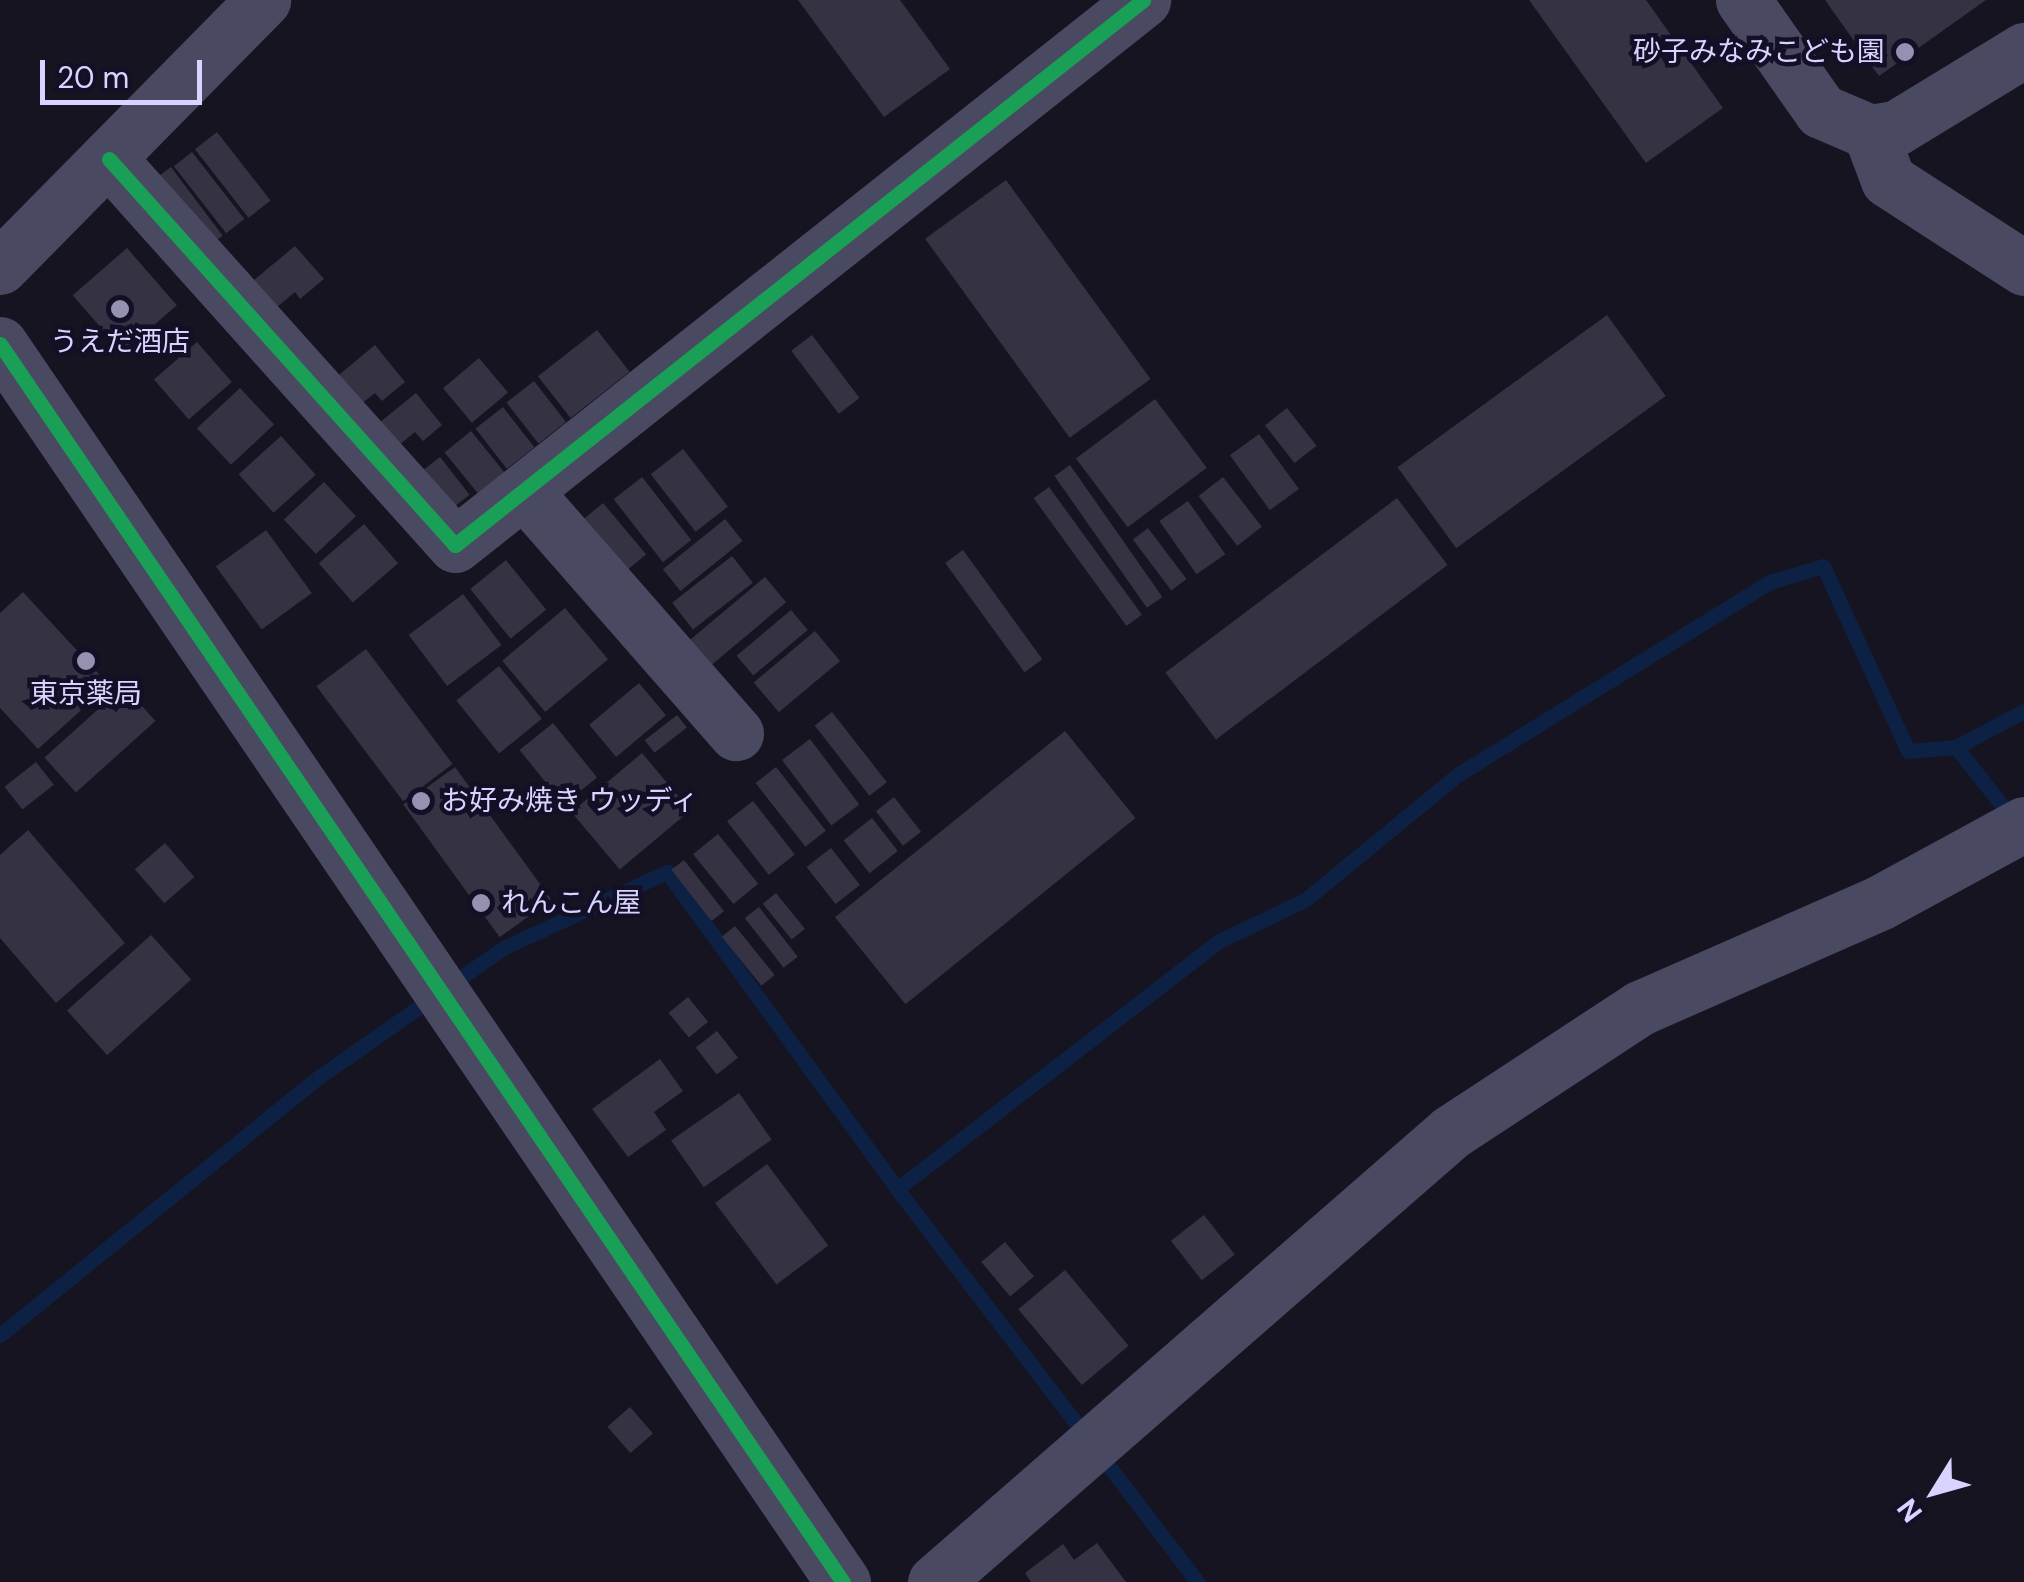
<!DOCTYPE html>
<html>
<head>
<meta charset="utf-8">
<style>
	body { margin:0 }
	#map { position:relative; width:2024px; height:1582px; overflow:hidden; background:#161421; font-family:"DM Sans","Noto Sans JP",sans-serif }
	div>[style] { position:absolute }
	.stream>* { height:15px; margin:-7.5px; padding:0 7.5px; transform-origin:7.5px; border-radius:7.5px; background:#0d2144 }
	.building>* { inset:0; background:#343243; transform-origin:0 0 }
	.minor>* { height:55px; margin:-27.5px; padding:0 27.5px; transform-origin:27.5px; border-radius:27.5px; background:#4a4962 }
	.cycleway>* { height:15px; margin:-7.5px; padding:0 7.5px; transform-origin:7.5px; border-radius:7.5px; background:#1a9f57 }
	.dots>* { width:28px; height:28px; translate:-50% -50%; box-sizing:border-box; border:5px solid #130f26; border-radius:50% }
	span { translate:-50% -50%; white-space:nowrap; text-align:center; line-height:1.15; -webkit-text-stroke:9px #130f26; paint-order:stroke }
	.poi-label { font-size:28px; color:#d9d4ff }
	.right { translate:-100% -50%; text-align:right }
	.left { translate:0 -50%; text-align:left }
	.north { position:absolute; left:1884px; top:1442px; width:100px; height:100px; -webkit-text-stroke:8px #130f26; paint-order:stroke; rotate:233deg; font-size:28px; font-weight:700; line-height:40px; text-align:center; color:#d9d4ff }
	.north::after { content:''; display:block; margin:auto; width:35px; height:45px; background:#d9d4ff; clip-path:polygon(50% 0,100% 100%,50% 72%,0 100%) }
	.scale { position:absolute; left:40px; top:60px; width:162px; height:45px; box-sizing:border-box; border:5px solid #d9d4ff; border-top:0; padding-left:12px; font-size:30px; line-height:35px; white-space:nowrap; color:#d9d4ff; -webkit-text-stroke:8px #130f26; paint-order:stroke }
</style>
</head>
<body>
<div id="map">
	<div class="stream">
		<div style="left:1956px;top:747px;width:90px;rotate:51.7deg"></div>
		<div style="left:897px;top:1189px;width:406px;rotate:-37.6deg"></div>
		<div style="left:1219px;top:941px;width:95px;rotate:-25.5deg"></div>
		<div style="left:1305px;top:900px;width:197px;rotate:-39.4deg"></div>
		<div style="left:1457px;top:775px;width:368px;rotate:-31.7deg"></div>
		<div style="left:1770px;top:582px;width:55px;rotate:-16.8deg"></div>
		<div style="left:1823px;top:566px;width:204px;rotate:65.3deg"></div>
		<div style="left:1908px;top:751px;width:48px;rotate:-4.8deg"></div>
		<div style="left:1956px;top:747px;width:77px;rotate:-27.9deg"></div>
		<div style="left:0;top:1335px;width:410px;rotate:-39deg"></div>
		<div style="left:319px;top:1077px;width:225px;rotate:-35deg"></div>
		<div style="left:503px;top:948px;width:181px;rotate:-24.9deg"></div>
		<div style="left:667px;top:872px;width:392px;rotate:54deg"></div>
		<div style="left:897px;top:1189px;width:495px;rotate:52.6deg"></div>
	</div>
	<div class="building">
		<div style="clip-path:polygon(798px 0,900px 0,950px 69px,884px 117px)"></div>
		<div style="clip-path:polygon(1529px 0,1646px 0,1723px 108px,1646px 163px)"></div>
		<div style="clip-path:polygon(1825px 0,1986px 0,1879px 76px)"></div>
		<div style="left:217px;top:132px;width:87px;height:28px;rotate:52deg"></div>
		<div style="left:192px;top:152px;width:85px;height:23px;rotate:52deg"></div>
		<div style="left:171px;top:167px;width:86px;height:23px;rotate:53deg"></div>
		<div style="left:1006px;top:180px;width:246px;height:100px;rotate:54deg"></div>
		<div style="clip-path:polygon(295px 246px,324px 279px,300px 299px,295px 292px,277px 307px,254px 280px)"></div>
		<div style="left:127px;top:248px;width:76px;height:72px;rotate:49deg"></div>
		<div style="left:1607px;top:315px;width:100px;height:259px;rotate:54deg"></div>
		<div style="left:597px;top:330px;width:53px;height:75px;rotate:52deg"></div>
		<div style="left:812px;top:335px;width:79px;height:26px;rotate:53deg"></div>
		<div style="left:197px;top:342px;width:53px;height:57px;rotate:49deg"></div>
		<div style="clip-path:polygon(375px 345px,405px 382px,382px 401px,375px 393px,357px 407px,334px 379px)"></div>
		<div style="left:479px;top:358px;width:45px;height:47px;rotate:50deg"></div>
		<div style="left:534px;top:381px;width:52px;height:35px;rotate:52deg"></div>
		<div style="left:240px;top:388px;width:50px;height:59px;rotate:47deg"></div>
		<div style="clip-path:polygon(416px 393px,442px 425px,423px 441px,415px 432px,393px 450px,374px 427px)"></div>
		<div style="left:1155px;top:399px;width:86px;height:99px;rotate:53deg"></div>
		<div style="left:503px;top:407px;width:51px;height:35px;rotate:52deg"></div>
		<div style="left:1287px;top:408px;width:48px;height:28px;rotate:52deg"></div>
		<div style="left:471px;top:431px;width:53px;height:34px;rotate:51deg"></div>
		<div style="left:1259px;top:434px;width:68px;height:36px;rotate:54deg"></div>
		<div style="left:281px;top:436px;width:52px;height:57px;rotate:48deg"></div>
		<div style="left:683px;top:449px;width:73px;height:41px;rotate:52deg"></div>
		<div style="left:440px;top:457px;width:48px;height:34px;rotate:52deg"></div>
		<div style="left:1070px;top:465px;width:161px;height:19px;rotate:55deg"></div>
		<div style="left:642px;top:477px;width:80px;height:36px;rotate:52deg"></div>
		<div style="left:1223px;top:477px;width:63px;height:31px;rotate:52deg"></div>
		<div style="left:324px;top:482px;width:47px;height:55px;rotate:47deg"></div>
		<div style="left:1049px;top:487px;width:158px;height:19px;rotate:54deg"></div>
		<div style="left:1397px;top:498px;width:84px;height:290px;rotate:53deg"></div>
		<div style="left:1188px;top:501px;width:65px;height:35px;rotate:55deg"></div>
		<div style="left:603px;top:503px;width:67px;height:39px;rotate:50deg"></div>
		<div style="left:725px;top:519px;width:28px;height:80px;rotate:51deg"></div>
		<div style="left:364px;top:524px;width:52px;height:60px;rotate:49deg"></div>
		<div style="left:1148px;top:528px;width:64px;height:19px;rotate:53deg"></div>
		<div style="left:266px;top:530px;width:78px;height:62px;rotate:54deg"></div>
		<div style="left:963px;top:550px;width:135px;height:22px;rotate:54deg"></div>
		<div style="left:732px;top:556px;width:34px;height:76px;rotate:52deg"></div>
		<div style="left:506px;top:560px;width:64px;height:46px;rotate:51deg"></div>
		<div style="left:765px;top:577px;width:33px;height:112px;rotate:50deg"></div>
		<div style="clip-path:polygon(23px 592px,109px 685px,38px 749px,0 708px,0 613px)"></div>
		<div style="left:463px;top:594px;width:64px;height:68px;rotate:53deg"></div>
		<div style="left:565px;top:608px;width:67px;height:82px;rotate:50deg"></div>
		<div style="left:791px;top:610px;width:26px;height:71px;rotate:50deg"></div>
		<div style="left:815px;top:631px;width:39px;height:80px;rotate:50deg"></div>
		<div style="left:366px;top:649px;width:144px;height:62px;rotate:53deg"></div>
		<div style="left:499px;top:666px;width:68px;height:55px;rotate:51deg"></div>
		<div style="left:639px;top:683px;width:42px;height:65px;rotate:50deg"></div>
		<div style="left:124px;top:686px;width:47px;height:107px;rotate:48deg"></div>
		<div style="left:832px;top:712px;width:89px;height:22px;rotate:52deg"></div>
		<div style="left:677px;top:715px;width:16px;height:41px;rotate:52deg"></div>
		<div style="left:553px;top:723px;width:70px;height:43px;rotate:51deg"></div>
		<div style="left:1065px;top:731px;width:112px;height:296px;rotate:51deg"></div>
		<div style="left:810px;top:739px;width:82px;height:35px;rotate:53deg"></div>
		<div style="left:642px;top:753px;width:75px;height:92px;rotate:50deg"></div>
		<div style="left:36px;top:762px;width:29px;height:40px;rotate:52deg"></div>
		<div style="left:455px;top:767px;width:164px;height:64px;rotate:54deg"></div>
		<div style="left:776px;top:767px;width:81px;height:26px;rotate:52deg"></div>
		<div style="left:894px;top:797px;width:44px;height:23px;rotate:52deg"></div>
		<div style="left:753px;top:801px;width:68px;height:33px;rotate:52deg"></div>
		<div style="left:872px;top:818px;width:42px;height:36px;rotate:52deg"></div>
		<div style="clip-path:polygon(28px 830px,125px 943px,56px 1003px,0 938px,0 855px)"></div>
		<div style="left:718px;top:834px;width:64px;height:32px;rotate:51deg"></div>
		<div style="left:165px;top:843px;width:45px;height:40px;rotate:49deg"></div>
		<div style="left:831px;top:848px;width:47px;height:31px;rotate:52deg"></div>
		<div style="left:684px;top:860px;width:65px;height:16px;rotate:52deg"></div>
		<div style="left:776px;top:893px;width:46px;height:17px;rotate:51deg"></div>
		<div style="left:759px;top:907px;width:63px;height:18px;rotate:52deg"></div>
		<div style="left:735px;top:926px;width:63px;height:17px;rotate:51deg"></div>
		<div style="left:151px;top:935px;width:60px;height:113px;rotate:48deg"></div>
		<div style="left:688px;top:997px;width:32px;height:25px;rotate:51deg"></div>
		<div style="left:717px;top:1031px;width:34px;height:27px;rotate:52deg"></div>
		<div style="clip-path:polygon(660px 1059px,683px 1091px,654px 1112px,666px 1130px,628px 1157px,592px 1109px)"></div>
		<div style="left:739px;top:1093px;width:57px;height:83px;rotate:55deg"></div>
		<div style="left:767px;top:1164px;width:102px;height:65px;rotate:53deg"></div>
		<div style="left:1204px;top:1215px;width:50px;height:42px;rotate:52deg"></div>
		<div style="left:1005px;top:1242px;width:45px;height:31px;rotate:50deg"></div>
		<div style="left:1065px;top:1270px;width:99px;height:61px;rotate:50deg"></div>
		<div style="left:630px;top:1407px;width:35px;height:30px;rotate:49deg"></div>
		<div style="clip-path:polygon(1097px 1543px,1126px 1582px,1031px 1582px,1025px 1573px,1063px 1544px,1074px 1560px)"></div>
	</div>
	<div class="minor">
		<div style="left:1743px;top:0;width:136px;rotate:54.9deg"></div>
		<div style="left:1821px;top:111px;width:53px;rotate:23.2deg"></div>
		<div style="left:1870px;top:132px;width:26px;rotate:-9deg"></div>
		<div style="left:1896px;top:128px;width:150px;rotate:-31.4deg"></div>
		<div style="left:1870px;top:132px;width:51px;rotate:69.4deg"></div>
		<div style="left:1888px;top:180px;width:162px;rotate:32.9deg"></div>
		<div style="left:109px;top:159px;width:518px;rotate:48.13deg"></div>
		<div style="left:455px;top:545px;width:878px;rotate:-38.38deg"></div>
		<div style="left:0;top:267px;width:375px;rotate:-45.4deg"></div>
		<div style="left:0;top:344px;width:1498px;rotate:55.75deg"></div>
		<div style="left:524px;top:491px;width:322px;rotate:48.8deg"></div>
		<div style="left:935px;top:1582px;width:685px;rotate:-41.09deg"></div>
		<div style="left:1451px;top:1132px;width:226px;rotate:-33.3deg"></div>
		<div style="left:1640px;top:1008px;width:263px;rotate:-23.7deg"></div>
		<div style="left:1881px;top:902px;width:163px;rotate:-28.6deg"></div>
	</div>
	<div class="cycleway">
		<div style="left:109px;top:159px;width:518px;rotate:48.13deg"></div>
		<div style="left:455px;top:545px;width:878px;rotate:-38.38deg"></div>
		<div style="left:0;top:344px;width:1498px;rotate:55.75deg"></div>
	</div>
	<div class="dots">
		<div style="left:1905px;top:52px;background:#9591b1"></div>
		<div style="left:120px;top:309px;background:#9591b1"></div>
		<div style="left:86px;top:661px;background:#9591b1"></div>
		<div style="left:421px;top:801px;background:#9591b1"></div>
		<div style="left:481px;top:903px;background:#9591b1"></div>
	</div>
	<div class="poi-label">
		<span class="right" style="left:1885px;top:52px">砂子みなみこども園</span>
		<span style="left:120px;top:342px">うえだ酒店</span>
		<span style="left:86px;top:694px">東京薬局</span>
		<span class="left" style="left:441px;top:801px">お好み焼き ウッディ</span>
		<span class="left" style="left:501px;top:903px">れんこん屋</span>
	</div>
	<div class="north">N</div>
	<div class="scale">20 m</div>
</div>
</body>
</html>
